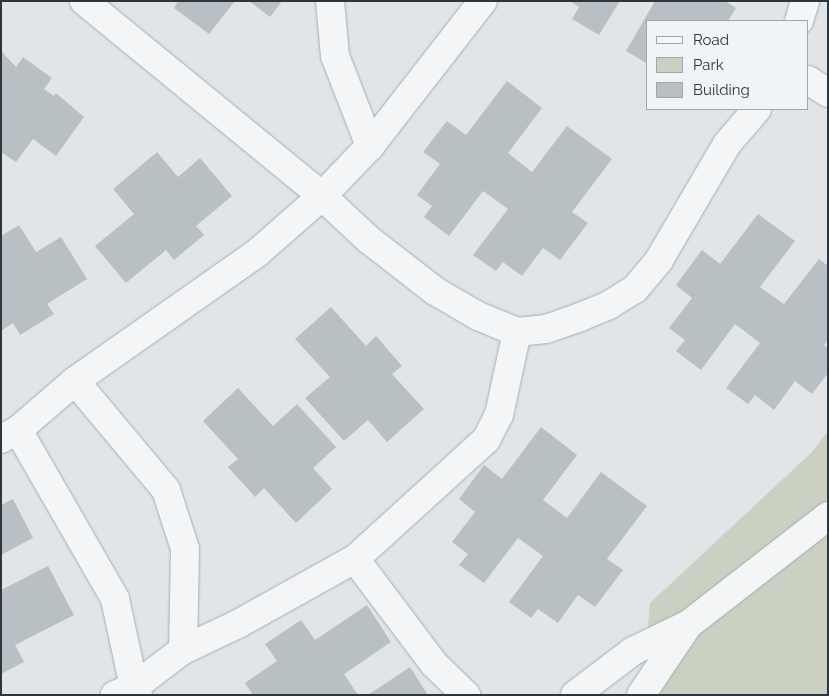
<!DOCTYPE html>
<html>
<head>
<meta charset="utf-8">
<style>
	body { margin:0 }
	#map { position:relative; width:829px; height:696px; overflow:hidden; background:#e1e5e8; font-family:Raleway,sans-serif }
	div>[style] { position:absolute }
	.green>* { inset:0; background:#cad1c3 }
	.building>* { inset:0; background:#b8c0c4 }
	.roads { filter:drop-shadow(0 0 1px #a7adb2) drop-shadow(0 0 1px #a7adb2) }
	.minor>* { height:28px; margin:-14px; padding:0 14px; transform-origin:14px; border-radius:14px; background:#f3f5f7 }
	span { translate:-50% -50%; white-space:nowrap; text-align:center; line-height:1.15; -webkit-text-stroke:4px #f0f4f6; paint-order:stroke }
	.frame { position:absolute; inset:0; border:2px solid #2b363e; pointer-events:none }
	.legend { position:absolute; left:646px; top:20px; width:162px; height:90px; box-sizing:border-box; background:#f0f4f6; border:1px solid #a1a8ac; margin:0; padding:6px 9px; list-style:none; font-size:15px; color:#2b363e }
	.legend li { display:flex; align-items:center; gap:10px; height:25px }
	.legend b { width:25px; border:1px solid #a1a8ac }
</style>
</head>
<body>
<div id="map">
	<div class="green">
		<div style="clip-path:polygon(828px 431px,828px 695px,642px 695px,650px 603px,812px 452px)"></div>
	</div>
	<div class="building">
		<div style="clip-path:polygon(178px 1px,235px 1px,209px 34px,174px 8px)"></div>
		<div style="clip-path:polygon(249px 1px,282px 1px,270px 17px)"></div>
		<div style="clip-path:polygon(570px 1px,620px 1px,599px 35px,572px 19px,579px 7px)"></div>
		<div style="clip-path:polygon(655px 1px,725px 1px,736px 8px,728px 21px,648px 21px,648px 64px,626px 51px)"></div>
		<div style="clip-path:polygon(1px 51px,16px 67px,23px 57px,52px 78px,44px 89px,54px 96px,56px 93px,84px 117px,56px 156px,33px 139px,16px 162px,1px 152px)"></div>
		<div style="clip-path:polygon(507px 81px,542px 108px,508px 153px,532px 172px,567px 126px,612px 159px,572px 212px,588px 223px,560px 260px,543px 248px,522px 276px,503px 262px,496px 271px,473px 255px,508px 209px,483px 191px,449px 236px,424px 217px,432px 206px,417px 195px,440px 164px,423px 152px,447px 121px,466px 135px)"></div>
		<div style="clip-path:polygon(157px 152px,178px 177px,200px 158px,232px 196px,196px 226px,204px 235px,174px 260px,166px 250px,126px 283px,95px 246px,134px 214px,113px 189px)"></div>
		<div style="clip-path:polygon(758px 214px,795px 241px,760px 287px,784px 304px,819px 259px,828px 266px,828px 340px,824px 345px,828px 348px,828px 373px,812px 394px,795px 381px,774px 410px,755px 395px,748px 404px,726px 388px,760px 343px,735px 324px,701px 370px,676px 351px,685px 340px,669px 328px,692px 298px,676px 285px,702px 250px,720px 264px)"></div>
		<div style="clip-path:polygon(19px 225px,36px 252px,61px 237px,87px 279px,47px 304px,54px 314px,20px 335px,13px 323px,1px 331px,1px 236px)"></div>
		<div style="clip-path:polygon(331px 307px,366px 346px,376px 336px,402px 366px,392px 374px,424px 409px,387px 442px,368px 420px,344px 441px,305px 398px,330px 377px,295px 339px)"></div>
		<div style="clip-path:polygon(238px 388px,273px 426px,297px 404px,336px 447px,313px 468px,332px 489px,296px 523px,264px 488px,255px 497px,228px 467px,238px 459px,203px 421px)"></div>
		<div style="clip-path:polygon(541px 427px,577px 455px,543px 500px,567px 518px,601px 472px,647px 506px,607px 559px,623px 570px,595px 607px,578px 595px,558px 623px,538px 609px,531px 618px,509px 602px,543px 556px,518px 538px,484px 583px,459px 565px,468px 554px,452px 542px,475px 512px,459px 499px,484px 465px,502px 479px)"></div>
		<div style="clip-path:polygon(13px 499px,33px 538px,1px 555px,1px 505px)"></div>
		<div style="clip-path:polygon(48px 566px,74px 615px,15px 645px,24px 662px,1px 674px,1px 590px)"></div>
		<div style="clip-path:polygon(367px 605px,391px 642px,344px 674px,358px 695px,253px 695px,245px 683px,277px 661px,265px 644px,301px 620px,315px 640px)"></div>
		<div style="clip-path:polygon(410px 667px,428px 695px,368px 695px)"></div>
	</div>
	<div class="roads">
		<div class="minor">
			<div style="left:84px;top:1px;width:308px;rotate:39.3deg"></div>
			<div style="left:322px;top:196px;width:63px;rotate:43.1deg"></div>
			<div style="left:368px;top:239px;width:85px;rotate:37.8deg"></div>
			<div style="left:435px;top:291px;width:50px;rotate:30.2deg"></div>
			<div style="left:478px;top:316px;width:42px;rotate:22.3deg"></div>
			<div style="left:517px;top:332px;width:29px;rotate:-6deg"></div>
			<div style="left:546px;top:329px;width:36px;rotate:-19deg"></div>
			<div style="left:580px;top:317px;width:31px;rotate:-22deg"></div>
			<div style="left:609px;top:305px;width:31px;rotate:-32deg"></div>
			<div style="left:635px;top:289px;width:38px;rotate:-50deg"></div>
			<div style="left:659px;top:260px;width:134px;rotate:-59.6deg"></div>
			<div style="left:727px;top:144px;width:46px;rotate:-49.4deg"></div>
			<div style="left:330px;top:1px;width:55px;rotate:84.8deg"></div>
			<div style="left:335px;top:56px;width:97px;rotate:68.7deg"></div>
			<div style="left:799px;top:21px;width:21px;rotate:-73deg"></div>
			<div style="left:808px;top:80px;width:24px;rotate:33deg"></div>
			<div style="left:75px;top:381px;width:142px;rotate:50.1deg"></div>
			<div style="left:166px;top:490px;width:62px;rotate:72.1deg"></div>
			<div style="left:185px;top:549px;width:101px;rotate:91.1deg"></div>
			<div style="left:18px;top:430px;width:195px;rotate:60.1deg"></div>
			<div style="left:115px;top:599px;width:90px;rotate:77.8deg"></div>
			<div style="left:134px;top:687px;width:21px;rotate:157deg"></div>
			<div style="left:1px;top:439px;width:19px;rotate:-28deg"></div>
			<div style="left:18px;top:430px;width:75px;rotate:-40.7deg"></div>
			<div style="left:75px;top:381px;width:223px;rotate:-35.1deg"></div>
			<div style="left:257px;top:253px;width:86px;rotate:-41.2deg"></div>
			<div style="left:322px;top:196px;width:69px;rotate:-46.2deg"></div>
			<div style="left:370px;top:146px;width:184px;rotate:-52.1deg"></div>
			<div style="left:355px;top:559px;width:131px;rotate:53deg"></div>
			<div style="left:434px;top:664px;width:45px;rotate:44.1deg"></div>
			<div style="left:138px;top:695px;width:9px;rotate:-117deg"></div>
			<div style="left:134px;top:687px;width:61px;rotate:-37.1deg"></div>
			<div style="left:183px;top:650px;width:61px;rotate:-25.3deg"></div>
			<div style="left:238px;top:624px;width:134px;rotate:-29.1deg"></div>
			<div style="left:355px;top:559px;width:177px;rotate:-42.3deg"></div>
			<div style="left:486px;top:440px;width:28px;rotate:-63deg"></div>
			<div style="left:499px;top:415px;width:85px;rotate:-77.8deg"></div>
			<div style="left:575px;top:695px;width:73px;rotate:-37.2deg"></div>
			<div style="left:633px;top:651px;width:62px;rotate:-25.7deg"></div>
			<div style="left:689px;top:624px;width:176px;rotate:-37.8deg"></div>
			<div style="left:641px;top:695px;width:84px;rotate:-56.1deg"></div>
		</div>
	</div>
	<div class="frame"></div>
	<ul class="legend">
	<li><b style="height:6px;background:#f3f5f7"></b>Road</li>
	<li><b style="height:14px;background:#cad1c3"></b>Park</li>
	<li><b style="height:14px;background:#b8c0c4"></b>Building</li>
	</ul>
</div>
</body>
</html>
